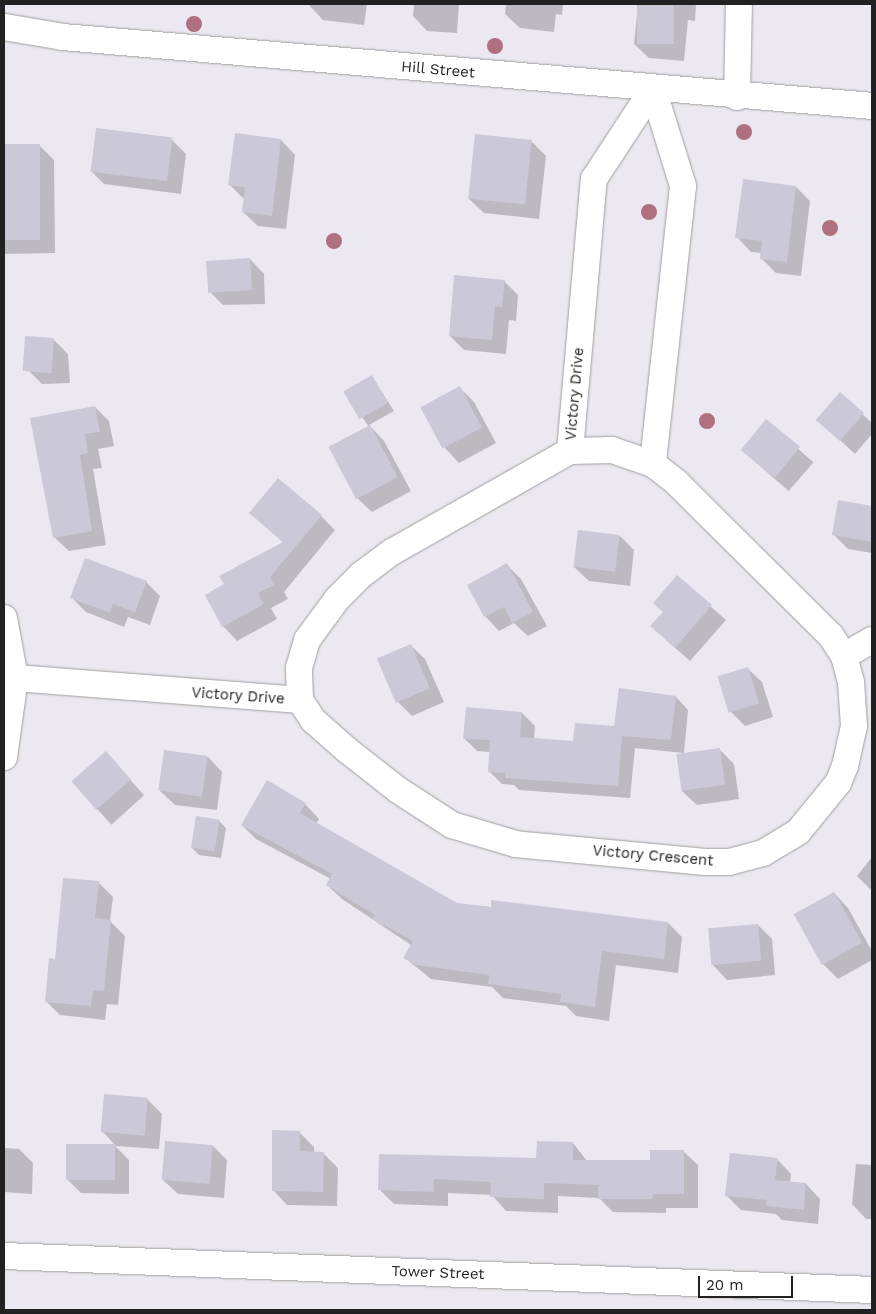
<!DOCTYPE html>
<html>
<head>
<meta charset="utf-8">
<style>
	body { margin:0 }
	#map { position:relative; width:876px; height:1314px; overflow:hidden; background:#ece8f1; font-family:"Work Sans",sans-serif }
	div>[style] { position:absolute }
	.shadow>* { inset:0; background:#0003; transform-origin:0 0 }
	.building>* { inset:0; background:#cbc8d8; transform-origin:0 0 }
	.roads { filter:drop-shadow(0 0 1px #9e9e9e) drop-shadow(0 0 1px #9e9e9e) }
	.street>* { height:26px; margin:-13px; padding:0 13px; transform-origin:13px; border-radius:13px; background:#fff }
	.trees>* { width:16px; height:16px; margin:-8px; border-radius:50%; background:#b1707f }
	span { translate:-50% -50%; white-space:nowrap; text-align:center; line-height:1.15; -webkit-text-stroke:4.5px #fff; paint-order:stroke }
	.street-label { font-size:15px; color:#212121 }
	.frame { position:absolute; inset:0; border:5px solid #212121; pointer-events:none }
	.scale { position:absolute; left:698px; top:1276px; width:95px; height:22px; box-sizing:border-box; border:2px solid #212121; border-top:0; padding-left:6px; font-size:15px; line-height:18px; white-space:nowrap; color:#212121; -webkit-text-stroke:4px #fff; paint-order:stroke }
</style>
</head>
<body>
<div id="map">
	<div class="shadow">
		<div style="clip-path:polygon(308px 4px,367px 4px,364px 25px,323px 20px)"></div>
		<div style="clip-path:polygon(414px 4px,459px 4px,457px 33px,427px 31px,413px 16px)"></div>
		<div style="clip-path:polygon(506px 4px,563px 4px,562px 15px,556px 14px,554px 32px,520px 28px,505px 14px)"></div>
		<div style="clip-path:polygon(638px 4px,696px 4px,695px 21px,688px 20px,684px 61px,649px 58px,634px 44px)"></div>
		<div style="clip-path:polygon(476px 136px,532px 142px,546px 156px,539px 219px,484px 213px,469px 199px)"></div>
		<div style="clip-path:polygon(171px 139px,186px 154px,181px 194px,104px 184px,90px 170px)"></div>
		<div style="clip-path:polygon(281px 140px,295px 155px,286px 229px,258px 226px,243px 212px,244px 199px,229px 184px)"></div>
		<div style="clip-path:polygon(4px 144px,39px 145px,54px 160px,55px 253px,4px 254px)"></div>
		<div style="clip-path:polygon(744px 180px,796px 187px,810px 201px,801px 276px,776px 273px,761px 258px,762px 253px,751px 252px,737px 237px)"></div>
		<div style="clip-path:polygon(250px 259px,264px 274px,265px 304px,223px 305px,209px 291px)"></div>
		<div style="clip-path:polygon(504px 281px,518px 295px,516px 321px,509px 320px,506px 354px,464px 350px,450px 336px)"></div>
		<div style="clip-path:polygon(54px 340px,68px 354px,70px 383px,42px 384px,28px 370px)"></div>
		<div style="clip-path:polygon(372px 377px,394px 411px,369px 425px,384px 441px,411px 491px,372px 512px,357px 498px,330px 447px,369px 427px,345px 392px)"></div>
		<div style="clip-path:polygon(459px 387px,474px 402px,496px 443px,459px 463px,445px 448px)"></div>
		<div style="clip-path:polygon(840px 394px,872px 423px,872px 434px,855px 454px,818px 420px)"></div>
		<div style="clip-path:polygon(95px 407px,109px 421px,114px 446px,98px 449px,102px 468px,93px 469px,106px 545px,69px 551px,54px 537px,31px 419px)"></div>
		<div style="left:766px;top:421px;width:63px;height:38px;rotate:41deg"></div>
		<div style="clip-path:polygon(839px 502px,872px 507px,872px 553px,848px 549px,834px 535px)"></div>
		<div style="clip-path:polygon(250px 512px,321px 516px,335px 530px,284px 592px,288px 599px,271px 608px,277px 619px,237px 641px,223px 626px,226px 585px,284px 543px)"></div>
		<div style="clip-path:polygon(620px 536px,634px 550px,630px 586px,589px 581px,574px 567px)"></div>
		<div style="clip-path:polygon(507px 565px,521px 579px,547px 626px,528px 636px,514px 623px,499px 631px,485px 616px)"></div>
		<div style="clip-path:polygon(677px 577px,726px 620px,690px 661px,666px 640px,664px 613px)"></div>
		<div style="clip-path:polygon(146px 582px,160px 596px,150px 625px,128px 617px,124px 627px,86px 612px,72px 598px)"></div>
		<div style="clip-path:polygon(410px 645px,425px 659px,444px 702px,412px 716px,398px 702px)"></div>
		<div style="clip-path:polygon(747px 668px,762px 682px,773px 717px,745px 726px,731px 712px)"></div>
		<div style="clip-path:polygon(676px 697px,688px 710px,684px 753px,635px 748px,630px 798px,519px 790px,514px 785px,502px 784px,489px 771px,491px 752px,477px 751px,464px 738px,522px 713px,535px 726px,534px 739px,575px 742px,615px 727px)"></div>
		<div style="clip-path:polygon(719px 749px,734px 764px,739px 799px,697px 805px,682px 791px,677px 755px)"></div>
		<div style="left:106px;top:753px;width:57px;height:44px;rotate:48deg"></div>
		<div style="clip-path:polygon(208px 757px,222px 772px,217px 810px,175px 805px,160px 791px)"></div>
		<div style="clip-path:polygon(305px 804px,319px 819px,316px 824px,457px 904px,668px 923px,682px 937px,678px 973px,616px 965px,609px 1021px,576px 1016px,566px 1006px,503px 998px,492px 987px,431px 979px,405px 958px,411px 945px,342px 899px,327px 885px,331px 879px,256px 839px,242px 825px)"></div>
		<div style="clip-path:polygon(219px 821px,226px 828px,221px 858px,199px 855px,192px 848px)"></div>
		<div style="clip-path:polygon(872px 857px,872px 891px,857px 876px)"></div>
		<div style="clip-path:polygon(98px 882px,113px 897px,110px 921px,125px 936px,118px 1005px,107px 1004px,105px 1020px,60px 1015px,46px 1001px,57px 960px)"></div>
		<div style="clip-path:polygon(834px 893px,848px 908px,872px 951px,872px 960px,838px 979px,823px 964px,795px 915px)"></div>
		<div style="clip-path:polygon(758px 925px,772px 939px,775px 975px,727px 980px,713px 965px)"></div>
		<div style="clip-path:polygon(147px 1099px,162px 1114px,159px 1149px,115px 1146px,129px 1160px,129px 1194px,81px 1193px,67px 1179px,67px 1145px,116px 1146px,102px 1131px)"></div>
		<div style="clip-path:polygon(299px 1132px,314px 1147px,314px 1153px,323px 1153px,338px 1168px,337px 1206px,287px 1205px,273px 1190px)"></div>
		<div style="clip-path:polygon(573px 1143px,587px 1161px,651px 1162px,683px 1151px,698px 1165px,698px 1208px,666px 1208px,666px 1213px,613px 1212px,599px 1198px,558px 1196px,558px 1213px,506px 1211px,492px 1195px,448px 1193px,448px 1206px,394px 1204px,380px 1190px,381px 1155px,537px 1159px)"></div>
		<div style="clip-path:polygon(213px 1146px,227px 1160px,224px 1198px,178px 1194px,163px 1180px)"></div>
		<div style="clip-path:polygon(4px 1148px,19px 1149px,33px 1163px,32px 1194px,4px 1192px)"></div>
		<div style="clip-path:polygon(777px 1159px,791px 1174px,790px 1183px,806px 1184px,820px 1199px,818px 1224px,782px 1220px,776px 1214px,741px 1210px,727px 1196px)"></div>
		<div style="clip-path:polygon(856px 1164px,872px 1165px,872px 1219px,866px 1219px,852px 1204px)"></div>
	</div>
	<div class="building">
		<div style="left:637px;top:4px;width:37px;height:40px"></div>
		<div style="left:96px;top:128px;width:77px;height:44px;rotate:7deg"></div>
		<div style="clip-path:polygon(235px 133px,281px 139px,272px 216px,242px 212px,245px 187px,228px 185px)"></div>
		<div style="left:475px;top:134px;width:57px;height:65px;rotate:6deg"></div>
		<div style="left:4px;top:144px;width:36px;height:96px"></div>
		<div style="clip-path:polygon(743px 179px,796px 186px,787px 262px,760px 259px,762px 241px,735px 238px)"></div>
		<div style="left:250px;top:258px;width:32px;height:44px;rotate:86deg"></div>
		<div style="clip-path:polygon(454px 275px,505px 280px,502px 307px,495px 306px,492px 340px,449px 336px)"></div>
		<div style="left:25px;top:336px;width:29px;height:35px;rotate:4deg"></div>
		<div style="left:372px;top:375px;width:32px;height:33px;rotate:60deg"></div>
		<div style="left:460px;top:386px;width:47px;height:45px;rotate:62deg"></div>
		<div style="left:840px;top:392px;width:32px;height:37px;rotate:41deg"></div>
		<div style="clip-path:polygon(95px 406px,100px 432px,85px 434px,88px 453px,80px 455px,92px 531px,53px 538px,30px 418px)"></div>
		<div style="left:766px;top:419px;width:44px;height:40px;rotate:39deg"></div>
		<div style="left:370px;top:425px;width:59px;height:47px;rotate:62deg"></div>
		<div style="clip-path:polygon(278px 478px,322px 515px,270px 577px,274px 585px,258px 593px,264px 604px,222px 627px,205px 595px,224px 584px,219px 576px,283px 542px,249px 513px)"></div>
		<div style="clip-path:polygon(838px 500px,872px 506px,872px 542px,832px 535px)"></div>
		<div style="left:578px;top:530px;width:42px;height:37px;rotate:7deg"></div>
		<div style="clip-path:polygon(85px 558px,147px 581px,135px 612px,113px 604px,110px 613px,70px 598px)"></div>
		<div style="clip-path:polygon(507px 563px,533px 612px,512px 623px,504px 607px,484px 617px,467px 585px)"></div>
		<div style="clip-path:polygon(677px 575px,712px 605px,675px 648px,650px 626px,663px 612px,653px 603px)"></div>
		<div style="left:411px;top:644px;width:48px;height:37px;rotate:67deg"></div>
		<div style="left:748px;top:667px;width:38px;height:32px;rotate:73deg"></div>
		<div style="clip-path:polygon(619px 688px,676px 696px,671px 740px,622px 736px,618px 786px,505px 778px,505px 773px,488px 772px,490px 740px,463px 739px,466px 707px,522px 712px,520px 737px,573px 741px,575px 723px,614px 726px)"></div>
		<div style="left:720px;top:748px;width:37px;height:44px;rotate:82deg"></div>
		<div style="left:164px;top:750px;width:44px;height:41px;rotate:8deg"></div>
		<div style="left:106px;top:751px;width:38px;height:46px;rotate:49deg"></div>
		<div style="clip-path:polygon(267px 780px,306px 803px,300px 813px,457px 903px,491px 907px,491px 900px,668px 922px,664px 959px,602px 951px,595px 1007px,560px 1002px,561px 994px,488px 984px,489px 975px,416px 965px,403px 958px,413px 941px,372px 919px,375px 915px,326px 885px,332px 874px,241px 825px)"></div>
		<div style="left:196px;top:816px;width:24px;height:32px;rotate:9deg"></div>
		<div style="clip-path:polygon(63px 878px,99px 881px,95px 918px,111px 920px,104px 991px,93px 990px,91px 1006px,45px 1002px,49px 958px,55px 959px)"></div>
		<div style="left:834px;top:892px;width:58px;height:46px;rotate:61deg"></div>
		<div style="left:758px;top:924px;width:37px;height:50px;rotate:85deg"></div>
		<div style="left:104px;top:1094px;width:44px;height:38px;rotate:5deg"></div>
		<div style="clip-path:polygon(272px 1130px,300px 1131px,300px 1151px,324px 1152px,323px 1192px,272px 1191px)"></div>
		<div style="left:165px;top:1141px;width:48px;height:39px;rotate:5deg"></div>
		<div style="clip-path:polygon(537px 1141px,573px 1142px,573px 1160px,650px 1160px,650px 1150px,684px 1150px,684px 1194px,653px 1194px,652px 1199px,598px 1199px,598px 1185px,544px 1183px,544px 1199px,490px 1197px,491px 1182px,434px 1179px,434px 1192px,378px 1190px,379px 1154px,536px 1158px)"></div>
		<div style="left:66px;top:1144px;width:49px;height:36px"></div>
		<div style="clip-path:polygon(730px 1153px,778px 1158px,775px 1180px,806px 1183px,804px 1210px,766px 1206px,767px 1200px,725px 1196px)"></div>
	</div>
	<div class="roads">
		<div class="street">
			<div style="left:4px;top:27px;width:60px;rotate:9.6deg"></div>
			<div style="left:63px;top:37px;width:812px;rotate:4.87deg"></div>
			<div style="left:737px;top:97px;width:93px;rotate:-88.8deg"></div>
			<div style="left:570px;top:451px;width:273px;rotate:-85deg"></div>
			<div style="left:594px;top:179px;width:108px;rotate:-56.8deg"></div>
			<div style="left:653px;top:89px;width:102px;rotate:72.8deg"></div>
			<div style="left:683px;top:186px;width:280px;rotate:96.2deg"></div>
			<div style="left:4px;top:618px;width:61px;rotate:79.6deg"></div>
			<div style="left:15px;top:678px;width:80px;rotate:97.9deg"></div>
			<div style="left:844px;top:656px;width:32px;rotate:-30deg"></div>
			<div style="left:15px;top:678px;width:286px;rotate:4.4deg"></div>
			<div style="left:300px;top:700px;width:32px;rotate:-92deg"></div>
			<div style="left:299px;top:668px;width:29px;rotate:-74deg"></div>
			<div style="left:307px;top:640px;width:51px;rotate:-53.8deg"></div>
			<div style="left:337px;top:599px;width:34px;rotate:-45deg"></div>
			<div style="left:361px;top:575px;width:39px;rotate:-37deg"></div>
			<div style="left:392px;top:552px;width:205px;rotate:-29.6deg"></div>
			<div style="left:570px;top:451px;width:42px;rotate:-1.4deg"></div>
			<div style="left:612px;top:450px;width:43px;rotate:18.9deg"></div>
			<div style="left:653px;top:464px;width:31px;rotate:38deg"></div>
			<div style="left:677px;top:483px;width:217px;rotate:44.8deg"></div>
			<div style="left:831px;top:636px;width:24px;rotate:57deg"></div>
			<div style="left:844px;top:656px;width:27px;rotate:75deg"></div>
			<div style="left:851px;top:682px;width:44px;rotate:86.1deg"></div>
			<div style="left:854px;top:726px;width:41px;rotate:102.7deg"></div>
			<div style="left:845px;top:766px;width:18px;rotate:112deg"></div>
			<div style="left:838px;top:783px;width:63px;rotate:129.2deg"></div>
			<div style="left:798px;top:832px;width:41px;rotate:149deg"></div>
			<div style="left:763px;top:853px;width:35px;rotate:165deg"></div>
			<div style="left:729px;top:862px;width:24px;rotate:180deg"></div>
			<div style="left:705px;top:862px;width:190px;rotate:-174.6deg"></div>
			<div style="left:516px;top:844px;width:67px;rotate:-163.5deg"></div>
			<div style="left:452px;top:825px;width:64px;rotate:-147.1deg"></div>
			<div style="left:398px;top:790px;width:65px;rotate:-141.9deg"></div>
			<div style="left:347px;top:750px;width:45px;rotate:-138.6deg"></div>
			<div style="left:313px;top:720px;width:24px;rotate:-123deg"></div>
			<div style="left:4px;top:1256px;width:869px;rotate:2.24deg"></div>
		</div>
	</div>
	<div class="trees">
		<div style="left:194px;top:24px"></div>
		<div style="left:495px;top:46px"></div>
		<div style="left:744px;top:132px"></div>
		<div style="left:649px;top:212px"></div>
		<div style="left:830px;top:228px"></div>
		<div style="left:334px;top:241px"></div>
		<div style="left:707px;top:421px"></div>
	</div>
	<div class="street-label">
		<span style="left:438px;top:70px;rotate:5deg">Hill Street</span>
		<span style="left:575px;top:394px;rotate:-85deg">Victory Drive</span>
		<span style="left:238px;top:696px;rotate:4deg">Victory Drive</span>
		<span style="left:653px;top:856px;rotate:5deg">Victory Crescent</span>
		<span style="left:438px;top:1273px;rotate:2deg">Tower Street</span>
	</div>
	<div class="frame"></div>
	<div class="scale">20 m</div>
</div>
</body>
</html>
